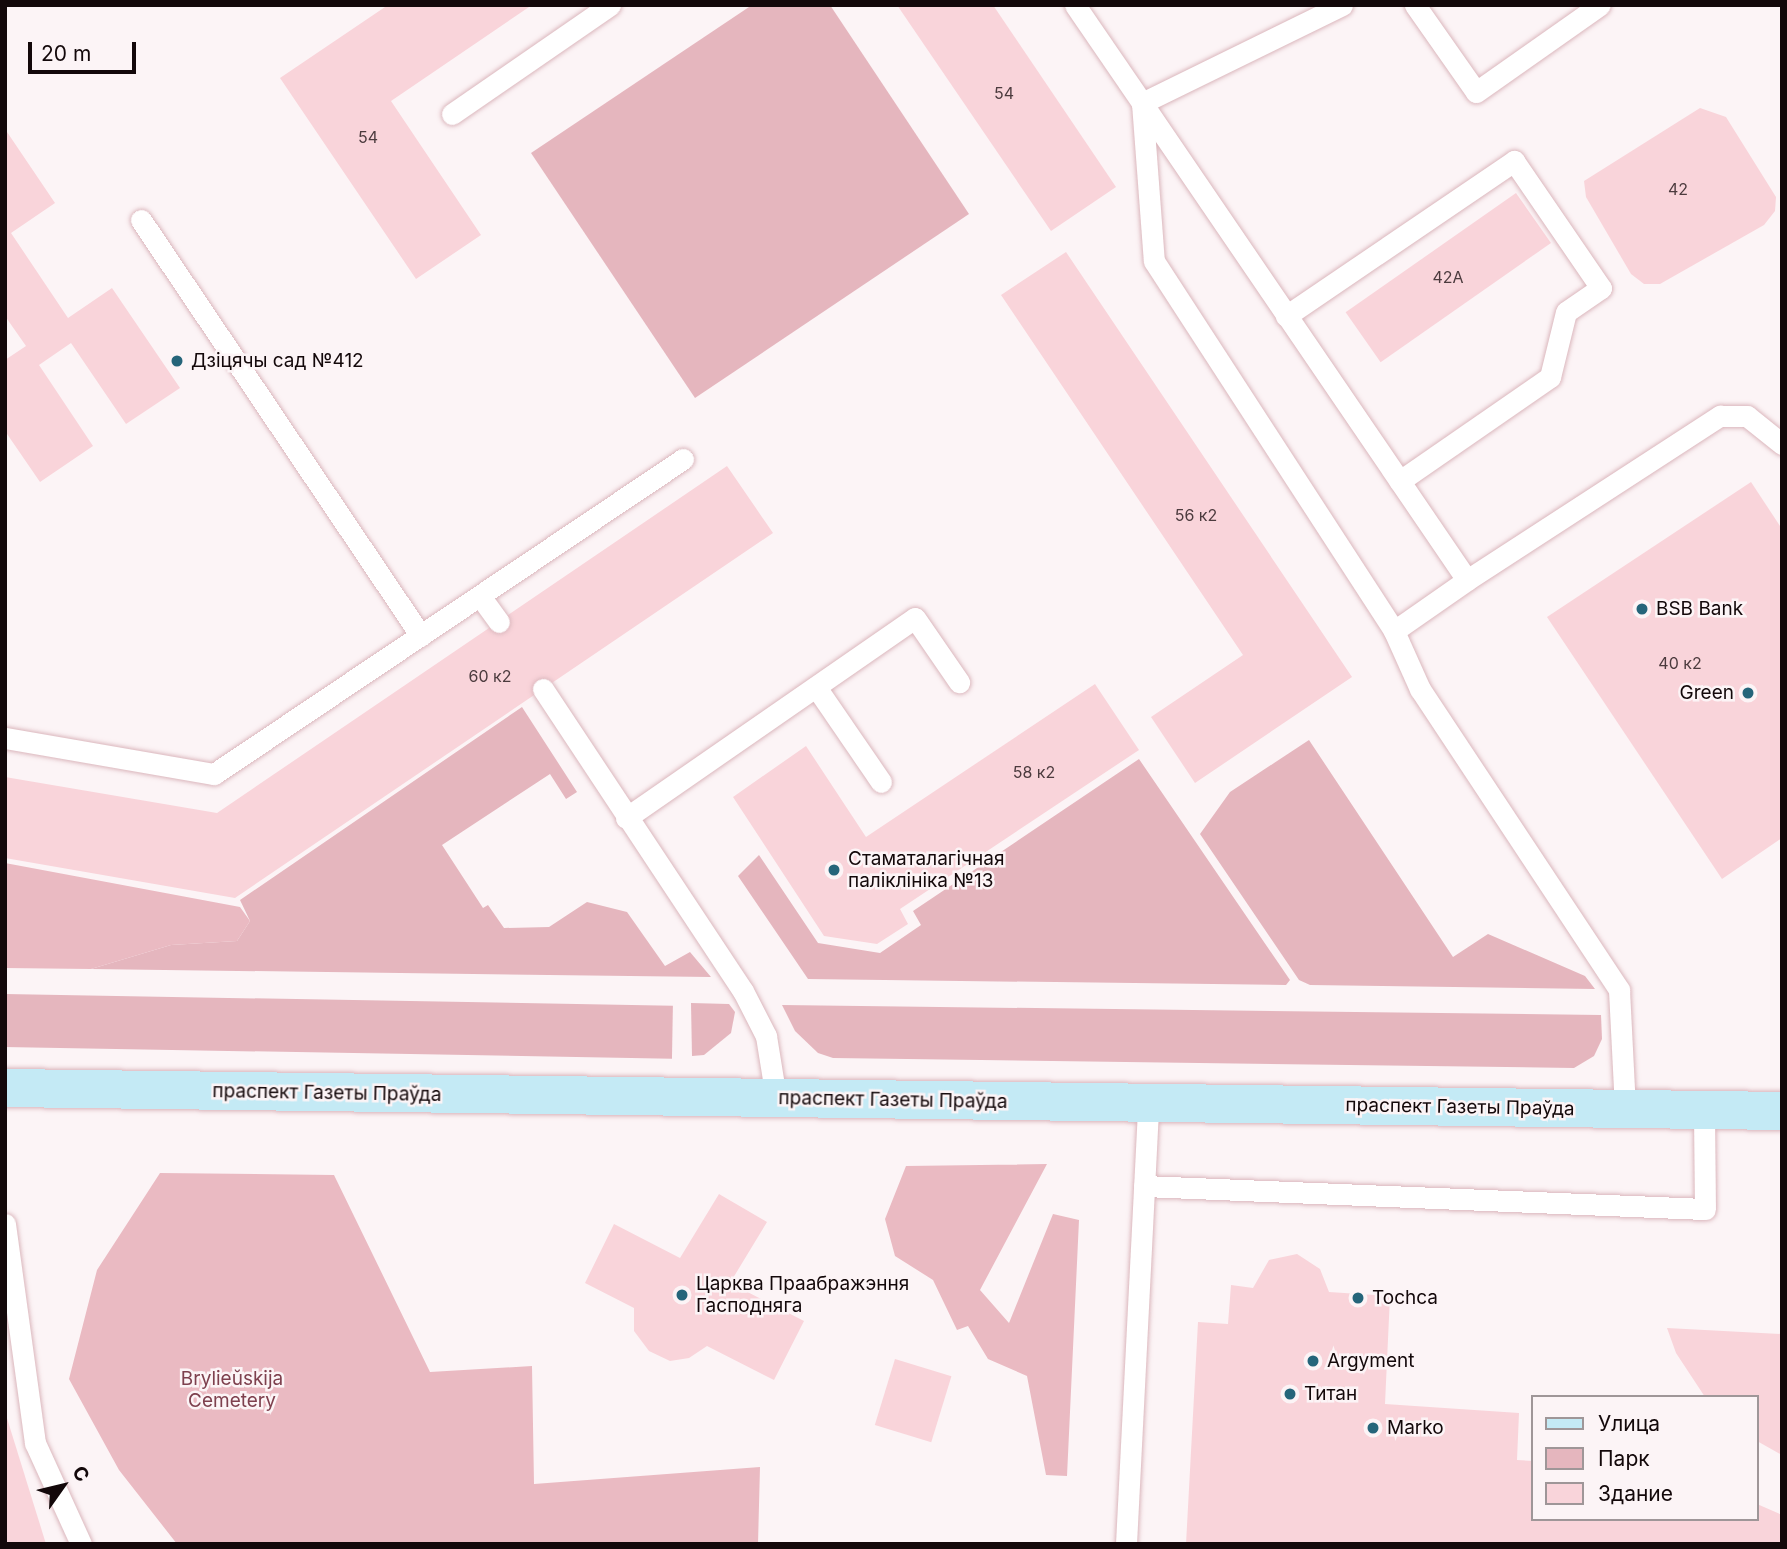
<!DOCTYPE html>
<html>
<head>
<meta charset="utf-8">
<style>
	body { margin:0 }
	#map { position:relative; width:1787px; height:1549px; overflow:hidden; background:#fcf4f6; font-family:Inter,sans-serif }
	div>[style] { position:absolute }
	.green>* { inset:0; background:#e5b6be; transform-origin:0 0 }
	.forest>* { inset:0; background:#eabac2 }
	.building>* { inset:0; background:#f9d4da; transform-origin:0 0 }
	.roads { filter:drop-shadow(0 0 2px #dbb7bd) drop-shadow(0 0 2px #dbb7bd) }
	.lane>* { height:21px; margin:-10.5px; padding:0 10.5px; transform-origin:10.5px; border-radius:10.5px; background:#fff }
	.secondary>* { height:38px; margin:-19px; padding:0 19px; transform-origin:19px; border-radius:19px; background:#c4eaf5 }
	.dots>* { width:19px; height:19px; translate:-50% -50%; box-sizing:border-box; border:4px solid #fcf4f6; border-radius:50% }
	span { translate:-50% -50%; white-space:nowrap; text-align:center; line-height:1.15; -webkit-text-stroke:5px #fcf4f6; paint-order:stroke }
	.number-label { font-size:16px; color:#4c3b3e }
	.number-label span { -webkit-text-stroke-width:0 }
	.poi-label { font-size:19px; color:#13080a }
	.left { translate:0 -50%; text-align:left }
	.right { translate:-100% -50%; text-align:right }
	.street-label { font-size:19px; color:#13080a }
	.park-label { font-size:19px; color:#7e404e }
	.frame { position:absolute; inset:0; border:7px solid #13080a; pointer-events:none }
	.legend { position:absolute; left:1531px; top:1395px; width:228px; height:126px; box-sizing:border-box; background:#fcf4f6; border:2px solid #9f9698; margin:0; padding:9px 12px; list-style:none; font-size:21px; color:#13080a }
	.legend li { display:flex; align-items:center; gap:14px; height:35px }
	.legend b { width:35px; border:2px solid #9f9698 }
	.north { position:absolute; left:28px; top:1451px; width:70px; height:70px; -webkit-text-stroke:5px #fcf4f6; paint-order:stroke; rotate:56deg; font-size:19px; font-weight:700; line-height:28px; text-align:center; color:#13080a }
	.north::after { content:''; display:block; margin:auto; width:24px; height:32px; background:#13080a; clip-path:polygon(50% 0,100% 100%,50% 72%,0 100%) }
	.scale { position:absolute; left:28px; top:42px; width:108px; height:32px; box-sizing:border-box; border:4px solid #13080a; border-top:0; padding-left:9px; font-size:21px; line-height:24px; white-space:nowrap; color:#13080a; -webkit-text-stroke:5px #fcf4f6; paint-order:stroke }
</style>
</head>
<body>
<div id="map">
	<div class="green">
		<div style="clip-path:polygon(752px 5px,830px 5px,969px 214px,695px 398px,531px 153px)"></div>
		<div style="clip-path:polygon(522px 707px,577px 792px,566px 799px,550px 774px,442px 845px,483px 908px,488px 905px,504px 928px,549px 927px,587px 902px,627px 912px,665px 966px,690px 952px,711px 977px,91px 969px,171px 945px,237px 941px,250px 921px,240px 900px)"></div>
		<div style="clip-path:polygon(1309px 740px,1453px 957px,1488px 934px,1585px 976px,1595px 989px,1310px 985px,1299px 980px,1200px 834px,1230px 792px)"></div>
		<div style="clip-path:polygon(1139px 759px,1290px 980px,1286px 985px,808px 979px,738px 876px,759px 855px,818px 943px,880px 953px,921px 925px,913px 911px)"></div>
		<div style="left:5px;top:994px;width:668px;height:53px;rotate:1deg"></div>
		<div style="clip-path:polygon(691px 1003px,729px 1004px,735px 1012px,731px 1033px,704px 1055px,692px 1056px)"></div>
		<div style="clip-path:polygon(782px 1005px,1601px 1015px,1602px 1039px,1594px 1056px,1574px 1068px,833px 1058px,818px 1053px,795px 1031px)"></div>
	</div>
	<div class="forest">
		<div style="clip-path:polygon(5px 863px,240px 907px,250px 921px,237px 941px,171px 945px,91px 969px,5px 968px)"></div>
		<div style="clip-path:polygon(1047px 1164px,980px 1290px,1009px 1323px,1053px 1214px,1079px 1220px,1067px 1476px,1046px 1475px,1027px 1376px,988px 1359px,968px 1326px,957px 1330px,933px 1280px,895px 1256px,885px 1219px,906px 1166px)"></div>
		<div style="clip-path:polygon(160px 1173px,334px 1175px,430px 1372px,532px 1366px,534px 1484px,760px 1467px,758px 1544px,177px 1544px,119px 1470px,69px 1379px,97px 1270px)"></div>
	</div>
	<div class="building">
		<div style="clip-path:polygon(388px 5px,532px 5px,391px 101px,481px 235px,416px 279px,280px 78px)"></div>
		<div style="clip-path:polygon(897px 5px,993px 5px,1116px 187px,1051px 231px)"></div>
		<div style="clip-path:polygon(1700px 108px,1726px 117px,1776px 197px,1775px 211px,1764px 225px,1660px 284px,1644px 284px,1631px 274px,1586px 197px,1584px 181px)"></div>
		<div style="clip-path:polygon(5px 129px,55px 203px,11px 233px,68px 318px,112px 288px,180px 388px,126px 424px,71px 343px,39px 365px,93px 446px,40px 482px,5px 431px,5px 360px,26px 346px,5px 316px)"></div>
		<div style="left:1516px;top:193px;width:61px;height:208px;rotate:55deg"></div>
		<div style="clip-path:polygon(1066px 252px,1352px 677px,1195px 783px,1151px 717px,1243px 655px,1001px 295px)"></div>
		<div style="clip-path:polygon(727px 466px,773px 533px,235px 898px,5px 858px,5px 777px,217px 813px)"></div>
		<div style="clip-path:polygon(1751px 482px,1782px 529px,1782px 838px,1722px 879px,1547px 617px)"></div>
		<div style="clip-path:polygon(1095px 684px,1139px 750px,900px 909px,908px 924px,877px 944px,824px 936px,733px 797px,806px 746px,866px 837px)"></div>
		<div style="clip-path:polygon(719px 1194px,767px 1222px,730px 1283px,804px 1321px,774px 1380px,707px 1346px,689px 1358px,670px 1361px,649px 1351px,634px 1331px,634px 1308px,585px 1283px,614px 1224px,680px 1258px)"></div>
		<div style="clip-path:polygon(1297px 1254px,1320px 1269px,1329px 1292px,1390px 1296px,1385px 1404px,1519px 1413px,1517px 1460px,1533px 1461px,1533px 1519px,1757px 1519px,1757px 1504px,1782px 1515px,1782px 1544px,1186px 1544px,1198px 1322px,1228px 1324px,1231px 1285px,1253px 1288px,1269px 1260px)"></div>
		<div style="clip-path:polygon(1667px 1328px,1782px 1334px,1782px 1455px,1757px 1441px,1757px 1397px,1705px 1397px,1676px 1353px)"></div>
		<div style="left:895px;top:1359px;width:59px;height:69px;rotate:17deg"></div>
		<div style="clip-path:polygon(5px 1415px,6px 1415px,46px 1544px,5px 1544px)"></div>
	</div>
	<div class="roads">
		<div class="lane">
			<div style="left:1075px;top:5px;width:119px;rotate:55.6deg"></div>
			<div style="left:1142px;top:103px;width:158px;rotate:85.7deg"></div>
			<div style="left:1154px;top:261px;width:441px;rotate:57deg"></div>
			<div style="left:1394px;top:631px;width:64px;rotate:65.9deg"></div>
			<div style="left:1420px;top:689px;width:361px;rotate:56.5deg"></div>
			<div style="left:1619px;top:990px;width:120px;rotate:87.1deg"></div>
			<div style="left:1342px;top:5px;width:223px;rotate:153.9deg"></div>
			<div style="left:1142px;top:103px;width:577px;rotate:55.73deg"></div>
			<div style="left:1467px;top:580px;width:302px;rotate:-33deg"></div>
			<div style="left:1720px;top:416px;width:27px"></div>
			<div style="left:1747px;top:416px;width:45px;rotate:38.7deg"></div>
			<div style="left:1415px;top:5px;width:106px;rotate:55deg"></div>
			<div style="left:1476px;top:92px;width:151px;rotate:-35.1deg"></div>
			<div style="left:452px;top:114px;width:192px;rotate:-34.6deg"></div>
			<div style="left:141px;top:220px;width:501px;rotate:56.06deg"></div>
			<div style="left:1286px;top:316px;width:276px;rotate:-34.2deg"></div>
			<div style="left:1514px;top:161px;width:154px;rotate:55.6deg"></div>
			<div style="left:1601px;top:288px;width:42px;rotate:145.6deg"></div>
			<div style="left:1566px;top:312px;width:67px;rotate:103.8deg"></div>
			<div style="left:1550px;top:377px;width:183px;rotate:145.3deg"></div>
			<div style="left:480px;top:596px;width:32px;rotate:54deg"></div>
			<div style="left:1394px;top:631px;width:89px;rotate:-34.9deg"></div>
			<div style="left:816px;top:687px;width:115px;rotate:55.6deg"></div>
			<div style="left:543px;top:689px;width:362px;rotate:56.5deg"></div>
			<div style="left:743px;top:991px;width:51px;rotate:62.9deg"></div>
			<div style="left:766px;top:1036px;width:63px;rotate:80.8deg"></div>
			<div style="left:5px;top:738px;width:212px;rotate:9.8deg"></div>
			<div style="left:214px;top:774px;width:565px;rotate:-33.89deg"></div>
			<div style="left:626px;top:818px;width:351px;rotate:-34.7deg"></div>
			<div style="left:915px;top:618px;width:78px;rotate:55.5deg"></div>
			<div style="left:1144px;top:1186px;width:561px;rotate:2.35deg"></div>
			<div style="left:1705px;top:1209px;width:98px;rotate:-90.6deg"></div>
			<div style="left:5px;top:1224px;width:221px;rotate:82.2deg"></div>
			<div style="left:35px;top:1443px;width:111px;rotate:65.5deg"></div>
			<div style="left:1126px;top:1544px;width:442px;rotate:-87.1deg"></div>
		</div>
		<div class="secondary">
			<div style="left:5px;top:1088px;width:1777px;rotate:0.74deg"></div>
		</div>
	</div>
	<div class="dots">
		<div style="left:177px;top:361px;background:#25657a"></div>
		<div style="left:1642px;top:609px;background:#25657a"></div>
		<div style="left:1748px;top:693px;background:#25657a"></div>
		<div style="left:834px;top:870px;background:#25657a"></div>
		<div style="left:682px;top:1295px;background:#25657a"></div>
		<div style="left:1358px;top:1298px;background:#25657a"></div>
		<div style="left:1313px;top:1361px;background:#25657a"></div>
		<div style="left:1290px;top:1394px;background:#25657a"></div>
		<div style="left:1373px;top:1428px;background:#25657a"></div>
	</div>
	<div class="number-label">
		<span style="left:1004px;top:93px">54</span>
		<span style="left:368px;top:137px">54</span>
		<span style="left:1678px;top:189px">42</span>
		<span style="left:1448px;top:277px">42А</span>
		<span style="left:1196px;top:515px">56 к2</span>
		<span style="left:1680px;top:663px">40 к2</span>
		<span style="left:490px;top:676px">60 к2</span>
		<span style="left:1034px;top:772px">58 к2</span>
	</div>
	<div class="poi-label">
		<span class="left" style="left:191px;top:361px">Дзіцячы сад №412</span>
		<span class="left" style="left:1656px;top:609px">BSB Bank</span>
		<span class="right" style="left:1734px;top:693px">Green</span>
		<span class="left" style="left:848px;top:870px">Стаматалагічная<br>паліклініка №13</span>
		<span class="left" style="left:696px;top:1295px">Царква Праабражэння<br>Гасподняга</span>
		<span class="left" style="left:1372px;top:1298px">Tochca</span>
		<span class="left" style="left:1327px;top:1361px">Argyment</span>
		<span class="left" style="left:1304px;top:1394px">Титан</span>
		<span class="left" style="left:1387px;top:1428px">Marko</span>
	</div>
	<div class="street-label">
		<span style="left:327px;top:1093px;rotate:1deg">праспект Газеты Праўда</span>
		<span style="left:893px;top:1100px;rotate:1deg">праспект Газеты Праўда</span>
		<span style="left:1460px;top:1107px;rotate:1deg">праспект Газеты Праўда</span>
	</div>
	<div class="park-label">
		<span style="left:232px;top:1390px">Brylieŭskija<br>Cemetery</span>
	</div>
	<div class="frame"></div>
	<ul class="legend">
	<li><b style="height:9px;background:#c4eaf5"></b>Улица</li>
	<li><b style="height:19px;background:#e5b6be"></b>Парк</li>
	<li><b style="height:19px;background:#f9d4da"></b>Здание</li>
	</ul>
	<div class="north">С</div>
	<div class="scale">20 m</div>
</div>
</body>
</html>
